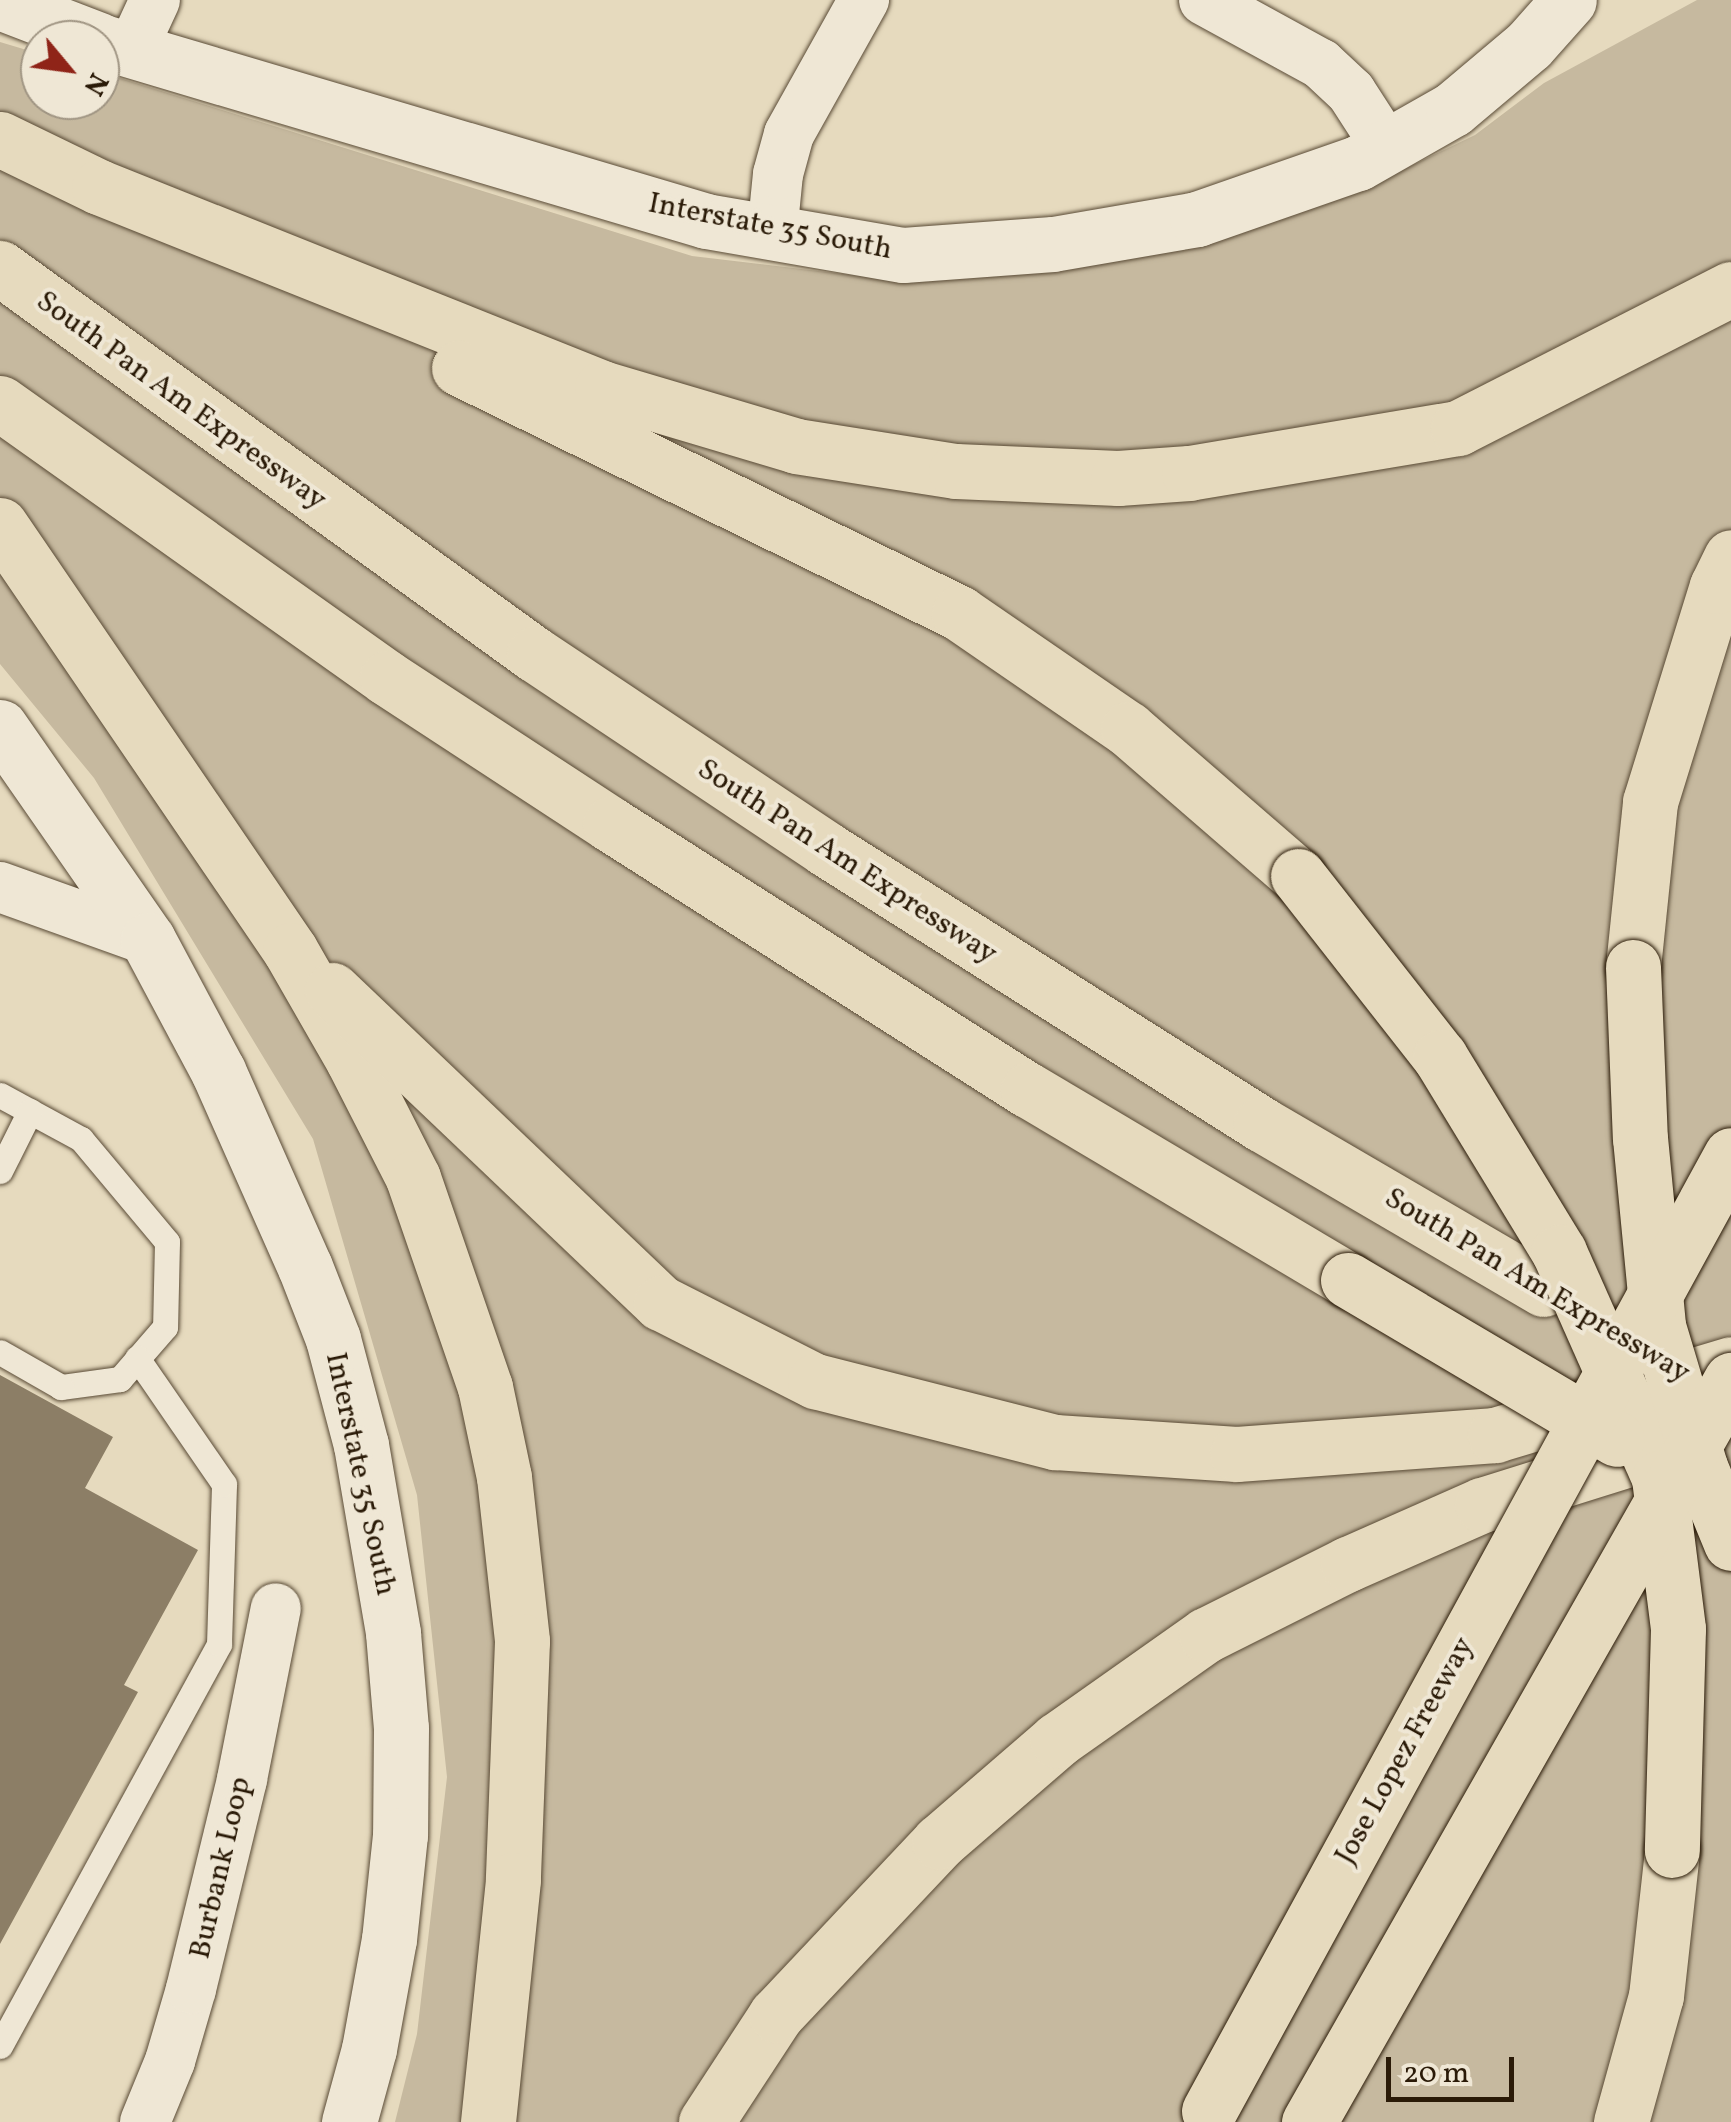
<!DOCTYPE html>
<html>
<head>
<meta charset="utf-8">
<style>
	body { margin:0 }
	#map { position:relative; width:1731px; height:2122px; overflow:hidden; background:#e6dabe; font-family:Vollkorn,serif }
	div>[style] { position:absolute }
	.green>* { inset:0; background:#c6b99f }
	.building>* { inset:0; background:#8c7e66 }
	.roads { filter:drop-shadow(0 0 2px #594a35) drop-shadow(0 0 2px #594a35) }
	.service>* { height:25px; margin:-12.5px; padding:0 12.5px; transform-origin:12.5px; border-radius:12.5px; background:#efe7d5 }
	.minor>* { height:50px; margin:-25px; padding:0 25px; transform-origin:25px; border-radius:25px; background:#efe7d5 }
	.secondary>* { height:55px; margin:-27.5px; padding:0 27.5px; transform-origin:27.5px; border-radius:27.5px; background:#efe7d5 }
	.motorway>* { height:55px; margin:-27.5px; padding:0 27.5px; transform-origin:27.5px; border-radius:27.5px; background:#e6dabe }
	.bridges { filter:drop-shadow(0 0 2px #2a1a07) drop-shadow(0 0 2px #2a1a07) }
	.motorway-bridge>* { height:55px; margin:-27.5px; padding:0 27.5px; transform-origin:27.5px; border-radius:27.5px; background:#e6dabe }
	span { translate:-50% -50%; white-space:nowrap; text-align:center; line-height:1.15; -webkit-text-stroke:8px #efe7d5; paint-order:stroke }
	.street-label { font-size:30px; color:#2a1a07 }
	.north { position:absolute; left:20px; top:20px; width:100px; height:100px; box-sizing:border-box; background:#efe7d5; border:2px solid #a09583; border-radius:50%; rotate:119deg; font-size:28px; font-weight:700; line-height:40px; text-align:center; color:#2a1a07 }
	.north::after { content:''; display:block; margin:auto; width:35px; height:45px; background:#8f2418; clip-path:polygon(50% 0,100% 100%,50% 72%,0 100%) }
	.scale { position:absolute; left:1386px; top:2057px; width:128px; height:45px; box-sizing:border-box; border:5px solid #2a1a07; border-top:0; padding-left:12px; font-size:30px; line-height:35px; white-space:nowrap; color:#2a1a07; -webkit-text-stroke:8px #efe7d5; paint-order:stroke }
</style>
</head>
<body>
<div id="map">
	<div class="green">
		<div style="clip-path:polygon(1697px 0,1731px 0,1731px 2122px,395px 2122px,417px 2034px,447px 1777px,417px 1495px,313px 1139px,94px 778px,0 664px,0 42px,40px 54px,40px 100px,100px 100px,100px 72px,692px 256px,901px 281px,1359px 191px,1475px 135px,1544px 83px)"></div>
	</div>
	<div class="building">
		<div style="clip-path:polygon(0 1375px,113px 1437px,85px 1488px,198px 1550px,124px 1685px,138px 1692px,0 1944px)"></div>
	</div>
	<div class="roads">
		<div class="service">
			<div style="left:0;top:1095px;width:92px;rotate:28.5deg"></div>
			<div style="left:81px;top:1139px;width:134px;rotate:50.1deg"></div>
			<div style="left:167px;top:1242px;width:85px;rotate:91.3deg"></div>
			<div style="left:165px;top:1327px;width:69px;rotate:130.9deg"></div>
			<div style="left:120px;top:1379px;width:60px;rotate:172.3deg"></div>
			<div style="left:61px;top:1387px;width:70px;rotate:-150.2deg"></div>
			<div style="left:0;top:1171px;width:67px;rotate:-63.4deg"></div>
			<div style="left:0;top:2046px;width:458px;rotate:-61.4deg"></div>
			<div style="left:219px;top:1644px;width:160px;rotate:-88.2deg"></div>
			<div style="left:224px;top:1484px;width:153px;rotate:-124.6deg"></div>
		</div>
		<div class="minor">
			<div style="left:1204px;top:0;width:133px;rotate:28.7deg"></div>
			<div style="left:1321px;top:64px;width:41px;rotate:43deg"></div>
			<div style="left:1351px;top:92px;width:64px;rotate:57.1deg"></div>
			<div style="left:131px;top:52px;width:57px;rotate:-65.2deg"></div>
			<div style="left:772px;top:234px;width:60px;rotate:-84.3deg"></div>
			<div style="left:778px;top:174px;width:41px;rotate:-74.6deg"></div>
			<div style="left:789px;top:134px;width:154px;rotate:-60.8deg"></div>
			<div style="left:0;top:887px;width:157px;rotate:19.7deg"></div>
			<div style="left:145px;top:2122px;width:66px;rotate:-67.7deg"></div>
			<div style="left:170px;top:2061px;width:75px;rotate:-73.7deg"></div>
			<div style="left:191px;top:1989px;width:216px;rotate:-76.3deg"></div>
			<div style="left:242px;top:1779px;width:174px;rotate:-78.8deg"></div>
		</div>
		<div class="secondary">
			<div style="left:0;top:2px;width:106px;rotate:21deg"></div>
			<div style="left:100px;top:41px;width:632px;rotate:16.54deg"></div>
			<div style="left:706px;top:221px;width:200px;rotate:9.8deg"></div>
			<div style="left:903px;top:255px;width:150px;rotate:-4.2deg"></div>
			<div style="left:1053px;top:244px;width:146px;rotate:-9.8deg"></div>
			<div style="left:1197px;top:219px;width:170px;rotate:-19.2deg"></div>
			<div style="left:1358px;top:163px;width:109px;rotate:-29.6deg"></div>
			<div style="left:1453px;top:109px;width:99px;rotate:-40.1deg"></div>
			<div style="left:1529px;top:45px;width:60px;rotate:-48.4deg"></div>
			<div style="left:0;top:727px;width:259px;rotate:55.2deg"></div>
			<div style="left:148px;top:940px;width:149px;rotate:61.9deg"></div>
			<div style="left:218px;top:1071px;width:214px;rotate:66.1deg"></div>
			<div style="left:305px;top:1267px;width:77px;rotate:68.7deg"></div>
			<div style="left:333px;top:1339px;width:110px;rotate:75.2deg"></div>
			<div style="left:361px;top:1445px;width:191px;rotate:80.3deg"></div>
			<div style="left:393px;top:1633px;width:95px;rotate:85.2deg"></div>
			<div style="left:401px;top:1728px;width:107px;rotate:90.5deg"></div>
			<div style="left:400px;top:1835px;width:105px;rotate:96deg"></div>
			<div style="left:389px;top:1939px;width:112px;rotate:100.3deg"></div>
			<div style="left:369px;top:2049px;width:76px;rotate:105.3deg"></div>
		</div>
		<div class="motorway">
			<div style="left:0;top:139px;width:110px;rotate:25.9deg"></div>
			<div style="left:99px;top:187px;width:542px;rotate:21.78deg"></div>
			<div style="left:602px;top:388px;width:202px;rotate:16.6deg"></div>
			<div style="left:796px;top:446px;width:162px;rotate:8.9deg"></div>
			<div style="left:956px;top:471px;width:162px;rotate:2.5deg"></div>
			<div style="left:1118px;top:478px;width:71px;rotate:-4deg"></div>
			<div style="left:1189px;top:473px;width:273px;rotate:-9.5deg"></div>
			<div style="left:1458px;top:428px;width:306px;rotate:-27deg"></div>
			<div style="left:0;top:268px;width:659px;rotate:35.86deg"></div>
			<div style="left:534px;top:654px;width:351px;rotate:33.7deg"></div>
			<div style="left:826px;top:849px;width:515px;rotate:32.3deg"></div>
			<div style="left:1261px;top:1124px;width:327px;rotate:30.3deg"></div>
			<div style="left:459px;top:368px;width:557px;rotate:26.1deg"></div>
			<div style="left:959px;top:613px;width:205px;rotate:34.5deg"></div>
			<div style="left:1128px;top:729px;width:225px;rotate:40.9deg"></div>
			<div style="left:0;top:403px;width:475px;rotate:35.4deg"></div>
			<div style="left:387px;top:678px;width:267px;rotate:33.2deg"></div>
			<div style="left:610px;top:824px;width:495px;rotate:32.5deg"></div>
			<div style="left:1028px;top:1090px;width:372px;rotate:30.7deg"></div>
			<div style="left:0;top:525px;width:515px;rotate:55.69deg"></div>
			<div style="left:290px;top:950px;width:127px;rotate:60.2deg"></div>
			<div style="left:353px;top:1060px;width:132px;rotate:63deg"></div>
			<div style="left:413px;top:1178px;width:221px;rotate:71deg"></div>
			<div style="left:485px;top:1387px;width:92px;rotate:78.1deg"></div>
			<div style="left:504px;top:1477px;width:165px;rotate:83.7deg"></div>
			<div style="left:522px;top:1641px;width:239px;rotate:92.2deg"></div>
			<div style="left:513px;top:1880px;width:243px;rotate:95.9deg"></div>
			<div style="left:1633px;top:967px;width:166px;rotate:-84.1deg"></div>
			<div style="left:1650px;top:802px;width:226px;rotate:-72.8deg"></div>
			<div style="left:1717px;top:586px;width:32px;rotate:-64deg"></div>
			<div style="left:332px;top:990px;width:454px;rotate:43.6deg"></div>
			<div style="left:661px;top:1303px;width:173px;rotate:26.9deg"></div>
			<div style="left:815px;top:1381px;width:248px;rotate:14.3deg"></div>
			<div style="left:1055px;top:1442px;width:182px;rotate:3.8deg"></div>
			<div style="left:1237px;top:1454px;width:259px;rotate:-4.2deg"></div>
			<div style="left:1495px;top:1435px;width:246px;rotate:-16.7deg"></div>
			<div style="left:706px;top:2122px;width:128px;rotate:-56.8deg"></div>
			<div style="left:776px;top:2015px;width:238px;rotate:-46.7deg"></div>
			<div style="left:939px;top:1842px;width:156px;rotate:-40.8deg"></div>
			<div style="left:1057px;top:1740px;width:182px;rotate:-35.2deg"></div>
			<div style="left:1206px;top:1635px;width:159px;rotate:-26.6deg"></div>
			<div style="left:1348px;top:1564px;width:146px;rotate:-23.8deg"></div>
			<div style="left:1482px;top:1505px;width:214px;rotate:-17.4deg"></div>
			<div style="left:1621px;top:2122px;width:131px;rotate:-74.5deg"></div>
			<div style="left:1656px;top:1996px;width:147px;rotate:-83.7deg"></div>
		</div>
	</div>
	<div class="bridges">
		<div class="motorway-bridge">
			<div style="left:1298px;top:876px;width:230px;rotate:51.9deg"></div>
			<div style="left:1440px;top:1057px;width:228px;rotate:58.6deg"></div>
			<div style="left:1559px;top:1252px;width:247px;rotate:66.1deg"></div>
			<div style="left:1659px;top:1478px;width:152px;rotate:82.8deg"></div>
			<div style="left:1678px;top:1629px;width:221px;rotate:91.6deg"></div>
			<div style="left:1633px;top:967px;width:171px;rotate:87.7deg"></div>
			<div style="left:1640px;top:1138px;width:189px;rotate:84.5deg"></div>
			<div style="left:1658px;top:1326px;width:147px;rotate:73.4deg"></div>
			<div style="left:1700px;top:1467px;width:82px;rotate:67.8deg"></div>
			<div style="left:1348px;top:1280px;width:312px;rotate:30.6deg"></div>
			<div style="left:1209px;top:2111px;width:1089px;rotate:-61.36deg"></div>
			<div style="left:1309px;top:2122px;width:854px;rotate:-60.37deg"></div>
		</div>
	</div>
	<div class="street-label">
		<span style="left:770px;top:227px;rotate:11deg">Interstate 35 South</span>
		<span style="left:181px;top:401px;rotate:36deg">South Pan Am Expressway</span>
		<span style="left:847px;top:862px;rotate:33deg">South Pan Am Expressway</span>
		<span style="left:1537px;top:1286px;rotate:31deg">South Pan Am Expressway</span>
		<span style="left:360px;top:1474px;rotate:78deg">Interstate 35 South</span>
		<span style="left:1405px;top:1751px;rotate:-61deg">Jose Lopez Freeway</span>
		<span style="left:221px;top:1868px;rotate:-77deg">Burbank Loop</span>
	</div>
	<div class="north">N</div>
	<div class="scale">20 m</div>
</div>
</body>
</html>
